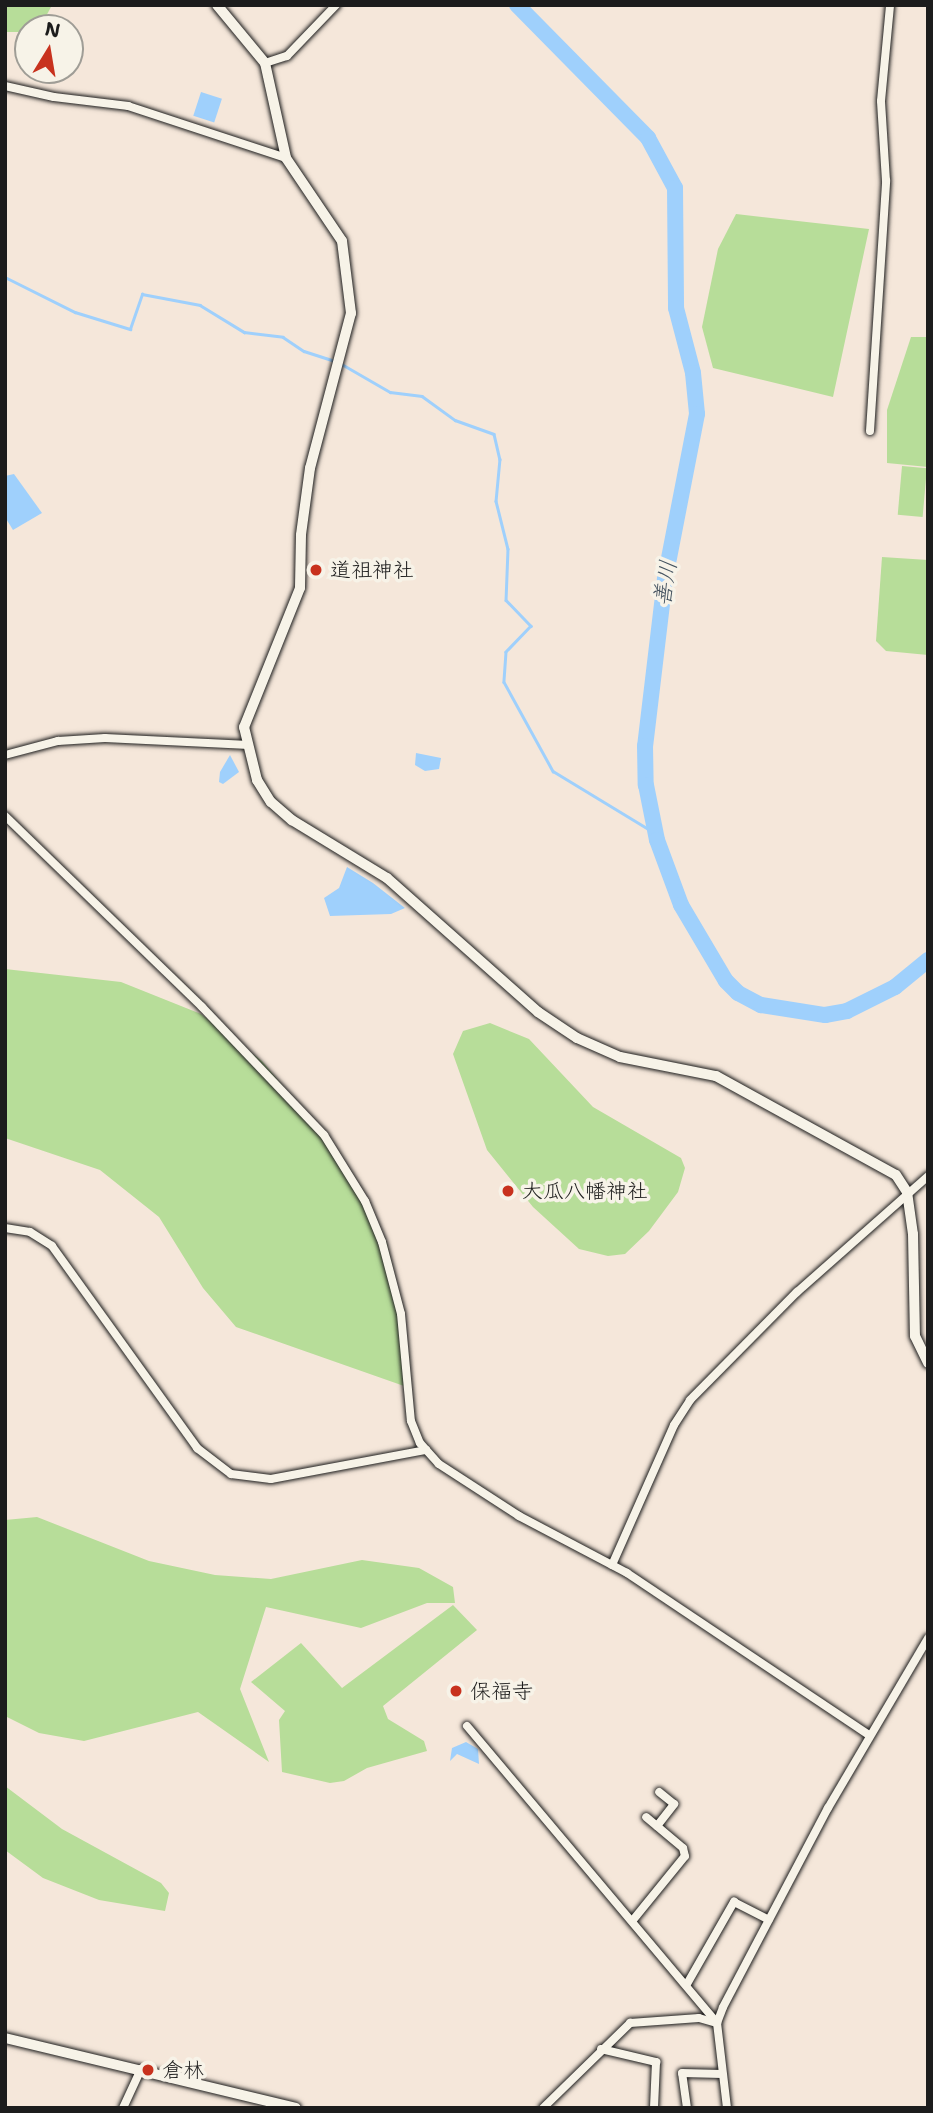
<!DOCTYPE html>
<html>
<head>
<meta charset="utf-8">
<style>
	body { margin:0 }
	#map { position:relative; width:933px; height:2113px; overflow:hidden; background:#f5e7da; font-family:"Shantell Sans","Klee One",sans-serif }
	div>[style] { position:absolute }
	.green>* { inset:0; background:#b7dd99; transform-origin:0 0 }
	.water>* { inset:0; background:#9fd0fc; transform-origin:0 0 }
	.stream>* { height:2.5px; margin:-1.25px; padding:0 1.25px; transform-origin:1.25px; border-radius:1.25px; background:#9fd0fc }
	.river>* { height:16px; margin:-8px; padding:0 8px; transform-origin:8px; border-radius:8px; background:#9fd0fc }
	.roads { filter:drop-shadow(0 0 2px #1c1c1c) drop-shadow(0 0 2px #1c1c1c) }
	.minor>* { height:8px; margin:-4px; padding:0 4px; transform-origin:4px; border-radius:4px; background:#f7f3e8 }
	.tertiary>* { height:10px; margin:-5px; padding:0 5px; transform-origin:5px; border-radius:5px; background:#f7f3e8 }
	.secondary>* { height:10px; margin:-5px; padding:0 5px; transform-origin:5px; border-radius:5px; background:#f7f3e8 }
	.dots>* { width:19px; height:19px; translate:-50% -50%; box-sizing:border-box; border:4px solid #f7f3e8; border-radius:50% }
	span { translate:-50% -50%; white-space:nowrap; text-align:center; line-height:1.15; -webkit-text-stroke:7px #f7f3e8; paint-order:stroke }
	.poi-label { font-size:21px; color:#1c1c1c }
	.left { translate:0 -50%; text-align:left }
	.water-label { font-size:23px; color:#43525f; font-style:italic }
	.frame { position:absolute; inset:0; border:7px solid #1c1c1c; pointer-events:none }
	.north { position:absolute; left:14px; top:14px; width:70px; height:70px; box-sizing:border-box; background:#f7f3e8; border:2px solid #9f9d96; border-radius:50%; rotate:11deg; font-size:19px; font-weight:700; line-height:28px; text-align:center; color:#1c1c1c }
	.north::after { content:''; display:block; margin:auto; width:24px; height:32px; background:#c8321e; clip-path:polygon(50% 0,100% 100%,50% 72%,0 100%) }
</style>
</head>
<body>
<div id="map">
	<div class="green">
		<div style="clip-path:polygon(5px 5px,52px 5px,43px 22px,20px 32px,5px 32px)"></div>
		<div style="clip-path:polygon(736px 214px,869px 229px,833px 397px,713px 368px,702px 327px,718px 249px)"></div>
		<div style="clip-path:polygon(911px 337px,928px 337px,928px 467px,887px 463px,887px 410px)"></div>
		<div style="left:902px;top:466px;width:25px;height:49px;rotate:5deg"></div>
		<div style="clip-path:polygon(882px 557px,928px 560px,928px 655px,886px 651px,876px 641px)"></div>
		<div style="clip-path:polygon(5px 969px,121px 982px,201px 1014px,262px 1061px,341px 1156px,387px 1243px,405px 1320px,404px 1386px,236px 1327px,203px 1288px,159px 1217px,100px 1170px,5px 1138px)"></div>
		<div style="clip-path:polygon(490px 1023px,529px 1039px,593px 1107px,681px 1158px,685px 1168px,678px 1192px,649px 1231px,625px 1254px,608px 1256px,579px 1249px,533px 1207px,487px 1150px,453px 1054px,463px 1031px)"></div>
		<div style="clip-path:polygon(37px 1517px,149px 1561px,215px 1575px,271px 1579px,362px 1560px,419px 1568px,453px 1587px,455px 1603px,427px 1603px,361px 1628px,266px 1607px,240px 1689px,269px 1762px,198px 1712px,84px 1741px,39px 1733px,5px 1716px,5px 1520px)"></div>
		<div style="clip-path:polygon(453px 1605px,477px 1630px,383px 1706px,388px 1719px,424px 1741px,427px 1751px,367px 1768px,344px 1781px,330px 1783px,282px 1772px,279px 1720px,285px 1711px,251px 1682px,301px 1643px,342px 1688px)"></div>
		<div style="clip-path:polygon(5px 1786px,62px 1829px,161px 1883px,169px 1893px,165px 1911px,99px 1900px,43px 1878px,5px 1850px)"></div>
	</div>
	<div class="water">
		<div style="left:201px;top:92px;width:22px;height:25px;rotate:18deg"></div>
		<div style="clip-path:polygon(14px 474px,42px 513px,13px 530px,5px 517px,5px 476px)"></div>
		<div style="clip-path:polygon(416px 753px,441px 758px,439px 769px,425px 771px,415px 765px)"></div>
		<div style="clip-path:polygon(230px 755px,239px 772px,223px 784px,219px 782px,220px 772px)"></div>
		<div style="clip-path:polygon(347px 867px,373px 883px,405px 908px,391px 914px,330px 916px,324px 898px,339px 888px)"></div>
		<div style="clip-path:polygon(466px 1742px,478px 1749px,479px 1764px,457px 1754px,450px 1761px,452px 1748px)"></div>
	</div>
	<div class="stream">
		<div style="left:5px;top:277px;width:78px;rotate:26.6deg"></div>
		<div style="left:75px;top:312px;width:58px;rotate:17.2deg"></div>
		<div style="left:130px;top:329px;width:37px;rotate:-71deg"></div>
		<div style="left:142px;top:294px;width:59px;rotate:10.7deg"></div>
		<div style="left:200px;top:305px;width:52px;rotate:31.5deg"></div>
		<div style="left:244px;top:332px;width:39px;rotate:7deg"></div>
		<div style="left:283px;top:337px;width:25px;rotate:34deg"></div>
		<div style="left:304px;top:351px;width:32px;rotate:18deg"></div>
		<div style="left:340px;top:363px;width:58px;rotate:30.1deg"></div>
		<div style="left:390px;top:392px;width:32px;rotate:7deg"></div>
		<div style="left:422px;top:396px;width:41px;rotate:36deg"></div>
		<div style="left:455px;top:420px;width:41px;rotate:19.7deg"></div>
		<div style="left:494px;top:434px;width:26px;rotate:77deg"></div>
		<div style="left:500px;top:459px;width:42px;rotate:95.4deg"></div>
		<div style="left:496px;top:501px;width:49px;rotate:76deg"></div>
		<div style="left:508px;top:549px;width:51px;rotate:92.2deg"></div>
		<div style="left:506px;top:600px;width:36px;rotate:46deg"></div>
		<div style="left:531px;top:626px;width:36px;rotate:134deg"></div>
		<div style="left:506px;top:652px;width:30px;rotate:94deg"></div>
		<div style="left:504px;top:682px;width:102px;rotate:61.2deg"></div>
		<div style="left:553px;top:771px;width:119px;rotate:31.3deg"></div>
	</div>
	<div class="river">
		<div style="left:517px;top:5px;width:187px;rotate:45.4deg"></div>
		<div style="left:648px;top:138px;width:57px;rotate:61.6deg"></div>
		<div style="left:675px;top:188px;width:120px;rotate:89.5deg"></div>
		<div style="left:676px;top:308px;width:67px;rotate:75.3deg"></div>
		<div style="left:693px;top:373px;width:41px;rotate:84.4deg"></div>
		<div style="left:697px;top:414px;width:168px;rotate:101deg"></div>
		<div style="left:665px;top:579px;width:168px;rotate:96.8deg"></div>
		<div style="left:645px;top:746px;width:39px;rotate:89deg"></div>
		<div style="left:646px;top:785px;width:56px;rotate:78.7deg"></div>
		<div style="left:657px;top:840px;width:69px;rotate:69.7deg"></div>
		<div style="left:681px;top:905px;width:88px;rotate:59.4deg"></div>
		<div style="left:726px;top:981px;width:17px;rotate:45deg"></div>
		<div style="left:738px;top:993px;width:26px;rotate:28deg"></div>
		<div style="left:761px;top:1005px;width:65px;rotate:8.9deg"></div>
		<div style="left:825px;top:1015px;width:22px;rotate:-10deg"></div>
		<div style="left:847px;top:1011px;width:54px;rotate:-26.6deg"></div>
		<div style="left:895px;top:987px;width:43px;rotate:-39.3deg"></div>
	</div>
	<div class="roads">
		<div class="minor">
			<div style="left:265px;top:63px;width:23px;rotate:-18deg"></div>
			<div style="left:287px;top:56px;width:71px;rotate:-46.1deg"></div>
			<div style="left:5px;top:86px;width:50px;rotate:12.7deg"></div>
			<div style="left:54px;top:97px;width:75px;rotate:6.9deg"></div>
			<div style="left:128px;top:106px;width:166px;rotate:18.2deg"></div>
			<div style="left:870px;top:431px;width:251px;rotate:-86.3deg"></div>
			<div style="left:886px;top:181px;width:80px;rotate:-93.6deg"></div>
			<div style="left:881px;top:101px;width:96px;rotate:-84.6deg"></div>
			<div style="left:5px;top:755px;width:55px;rotate:-14.8deg"></div>
			<div style="left:58px;top:741px;width:47px;rotate:-3.7deg"></div>
			<div style="left:105px;top:738px;width:144px;rotate:2.8deg"></div>
			<div style="left:5px;top:816px;width:274px;rotate:44.1deg"></div>
			<div style="left:202px;top:1007px;width:177px;rotate:46.4deg"></div>
			<div style="left:324px;top:1135px;width:78px;rotate:58.2deg"></div>
			<div style="left:365px;top:1201px;width:44px;rotate:67.5deg"></div>
			<div style="left:382px;top:1242px;width:74px;rotate:75.2deg"></div>
			<div style="left:401px;top:1314px;width:107px;rotate:84.7deg"></div>
			<div style="left:411px;top:1421px;width:24px;rotate:68deg"></div>
			<div style="left:420px;top:1443px;width:28px;rotate:48deg"></div>
			<div style="left:439px;top:1464px;width:95px;rotate:33deg"></div>
			<div style="left:519px;top:1516px;width:122px;rotate:27.8deg"></div>
			<div style="left:627px;top:1573px;width:291px;rotate:33.8deg"></div>
			<div style="left:5px;top:1228px;width:25px;rotate:9deg"></div>
			<div style="left:30px;top:1232px;width:26px;rotate:32deg"></div>
			<div style="left:52px;top:1246px;width:249px;rotate:54.3deg"></div>
			<div style="left:197px;top:1448px;width:43px;rotate:37.4deg"></div>
			<div style="left:231px;top:1474px;width:40px;rotate:7.1deg"></div>
			<div style="left:271px;top:1479px;width:158px;rotate:-10.6deg"></div>
			<div style="left:612px;top:1565px;width:153px;rotate:-66.1deg"></div>
			<div style="left:674px;top:1425px;width:30px;rotate:-57deg"></div>
			<div style="left:690px;top:1400px;width:152px;rotate:-45.3deg"></div>
			<div style="left:797px;top:1292px;width:175px;rotate:-41.5deg"></div>
			<div style="left:467px;top:1726px;width:388px;rotate:49.9deg"></div>
			<div style="left:657px;top:1826px;width:28px;rotate:-52deg"></div>
			<div style="left:674px;top:1804px;width:19px;rotate:-141deg"></div>
			<div style="left:633px;top:1920px;width:82px;rotate:-50.9deg"></div>
			<div style="left:685px;top:1856px;width:8px;rotate:-104deg"></div>
			<div style="left:683px;top:1848px;width:48px;rotate:-140deg"></div>
			<div style="left:687px;top:1984px;width:95px;rotate:-60.2deg"></div>
			<div style="left:734px;top:1902px;width:39px;rotate:27deg"></div>
			<div style="left:601px;top:2049px;width:57px;rotate:13.3deg"></div>
			<div style="left:656px;top:2062px;width:46px;rotate:92.5deg"></div>
			<div style="left:123px;top:2108px;width:43px;rotate:-65.2deg"></div>
			<div style="left:543px;top:2108px;width:122px;rotate:-44.3deg"></div>
			<div style="left:630px;top:2023px;width:69px;rotate:-4.1deg"></div>
			<div style="left:699px;top:2018px;width:19px;rotate:16deg"></div>
			<div style="left:687px;top:2108px;width:35px;rotate:-98deg"></div>
			<div style="left:682px;top:2073px;width:40px;rotate:1.4deg"></div>
			<div style="left:727px;top:2108px;width:86px;rotate:-96.7deg"></div>
			<div style="left:717px;top:2023px;width:17px;rotate:-69deg"></div>
			<div style="left:723px;top:2007px;width:225px;rotate:-62.2deg"></div>
			<div style="left:828px;top:1808px;width:197px;rotate:-59.5deg"></div>
		</div>
		<div class="tertiary">
			<div style="left:217px;top:5px;width:75px;rotate:50.4deg"></div>
			<div style="left:265px;top:63px;width:97px;rotate:77.5deg"></div>
			<div style="left:286px;top:158px;width:100px;rotate:56deg"></div>
			<div style="left:342px;top:241px;width:73px;rotate:82.9deg"></div>
			<div style="left:351px;top:313px;width:160px;rotate:104.8deg"></div>
			<div style="left:310px;top:468px;width:68px;rotate:97.7deg"></div>
			<div style="left:301px;top:535px;width:53px;rotate:91.1deg"></div>
			<div style="left:300px;top:588px;width:150px;rotate:111.9deg"></div>
			<div style="left:244px;top:727px;width:55px;rotate:76.2deg"></div>
			<div style="left:257px;top:780px;width:26px;rotate:58deg"></div>
			<div style="left:271px;top:802px;width:28px;rotate:41deg"></div>
			<div style="left:292px;top:820px;width:111px;rotate:31.4deg"></div>
			<div style="left:387px;top:878px;width:202px;rotate:41.6deg"></div>
			<div style="left:538px;top:1012px;width:47px;rotate:33.7deg"></div>
			<div style="left:577px;top:1038px;width:47px;rotate:23.8deg"></div>
			<div style="left:620px;top:1057px;width:98px;rotate:11.2deg"></div>
			<div style="left:716px;top:1076px;width:205px;rotate:28.8deg"></div>
			<div style="left:896px;top:1175px;width:20px;rotate:57deg"></div>
			<div style="left:907px;top:1192px;width:42px;rotate:81.9deg"></div>
			<div style="left:913px;top:1234px;width:102px;rotate:88.9deg"></div>
			<div style="left:915px;top:1336px;width:30px;rotate:64deg"></div>
		</div>
		<div class="secondary">
			<div style="left:5px;top:2038px;width:299px;rotate:13.5deg"></div>
		</div>
	</div>
	<div class="dots">
		<div style="left:316px;top:570px;background:#c8321e"></div>
		<div style="left:508px;top:1191px;background:#c8321e"></div>
		<div style="left:456px;top:1691px;background:#c8321e"></div>
		<div style="left:148px;top:2070px;background:#c8321e"></div>
	</div>
	<div class="poi-label">
		<span class="left" style="left:330px;top:570px">道祖神社</span>
		<span class="left" style="left:522px;top:1191px">大瓜八幡神社</span>
		<span class="left" style="left:470px;top:1691px">保福寺</span>
		<span class="left" style="left:162px;top:2070px">倉林</span>
	</div>
	<div class="water-label">
		<span style="left:665px;top:583px;rotate:-81deg">善川</span>
	</div>
	<div class="frame"></div>
	<div class="north">N</div>
</div>
</body>
</html>
